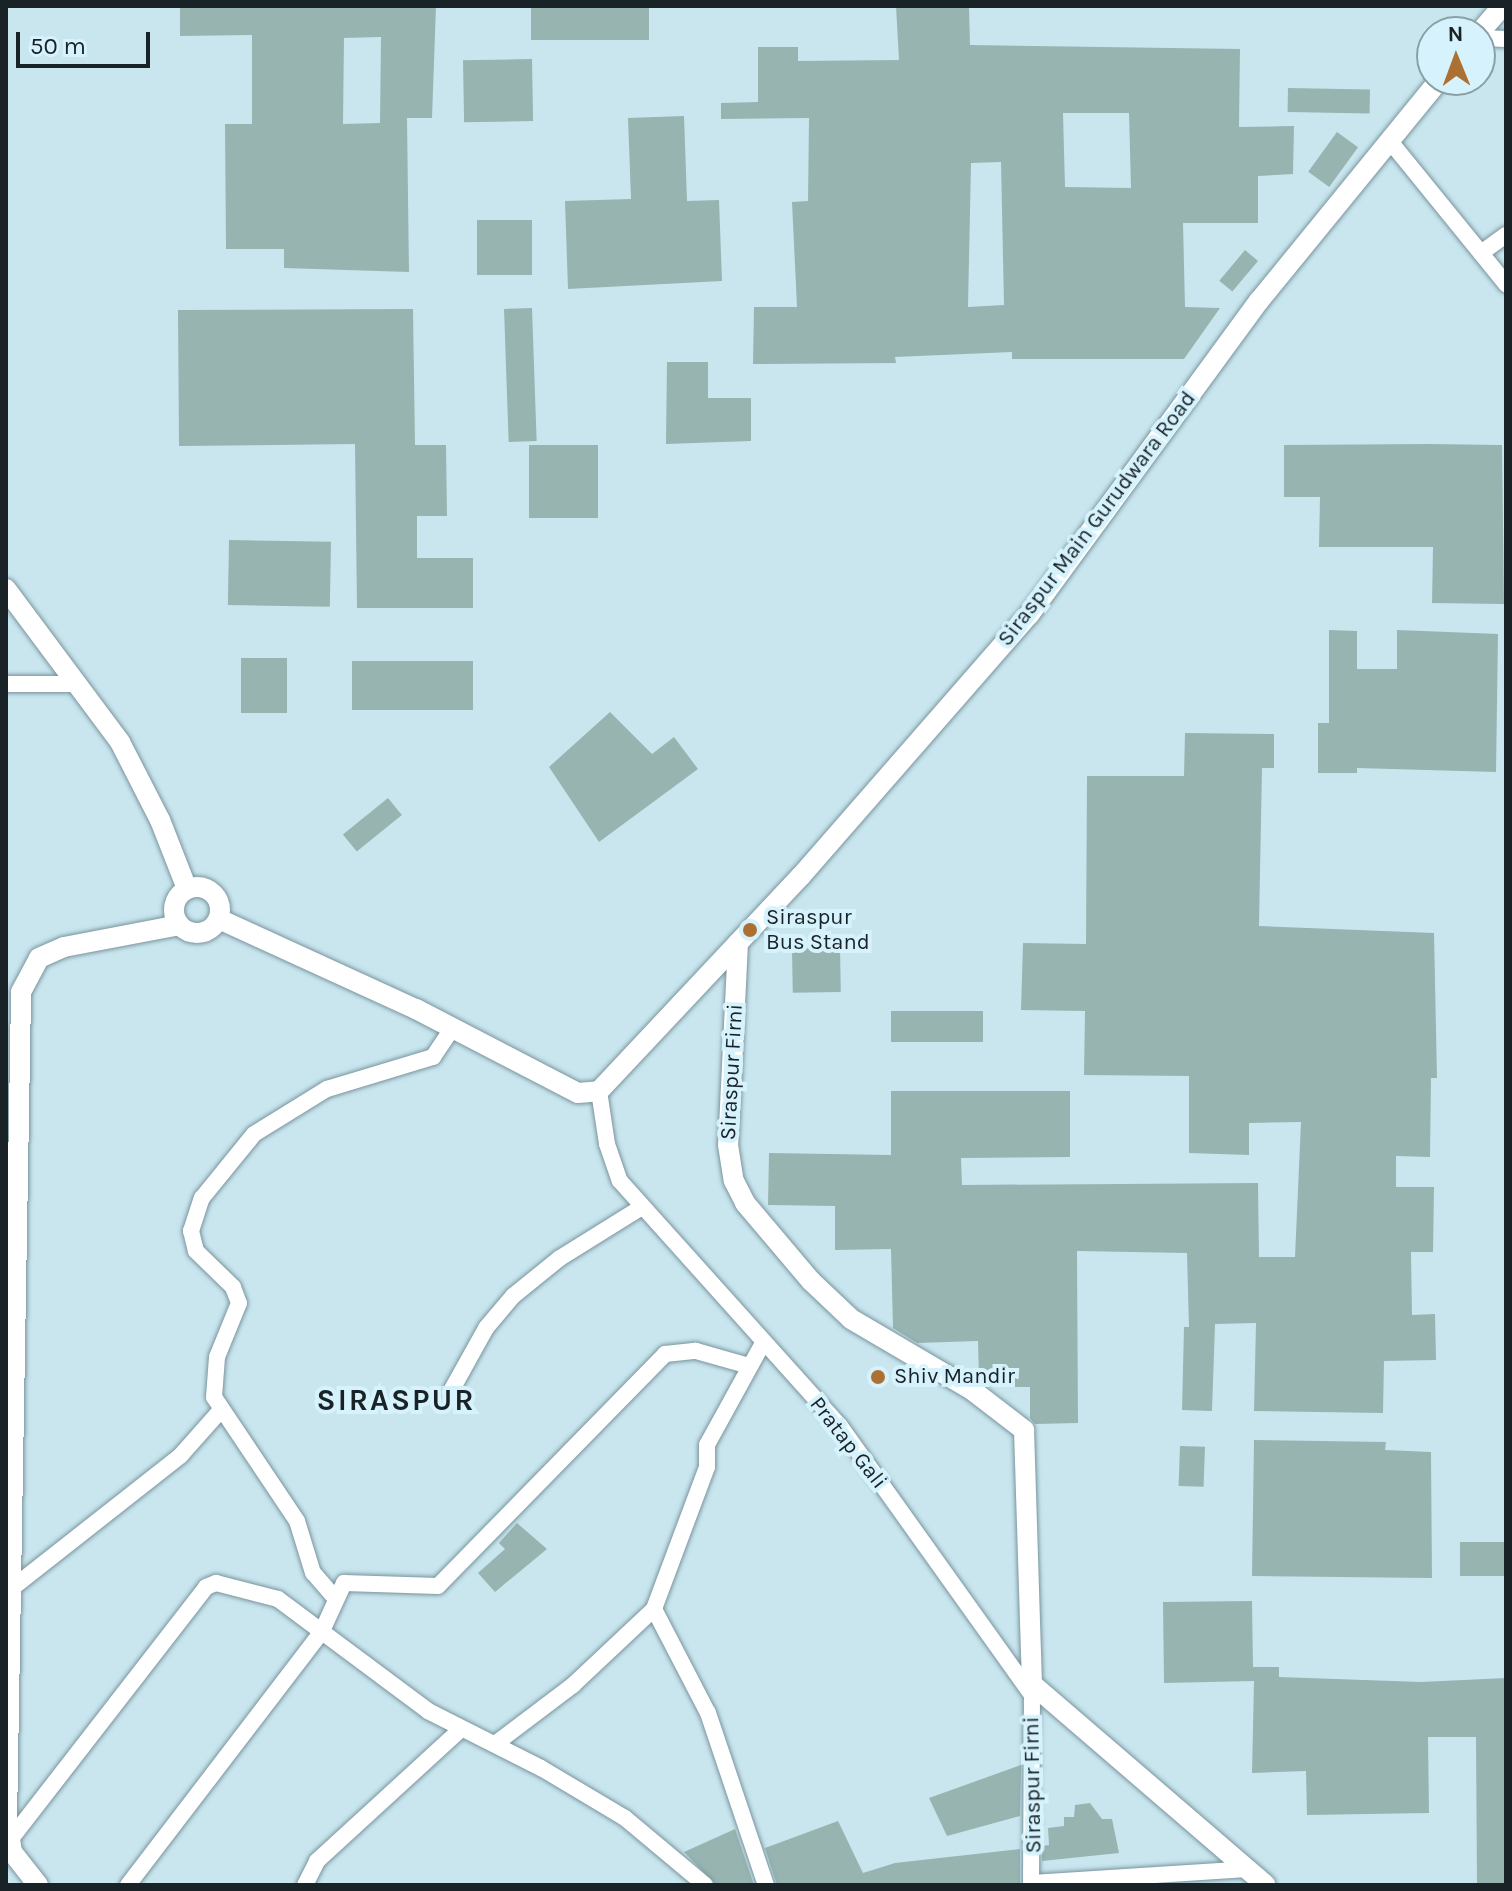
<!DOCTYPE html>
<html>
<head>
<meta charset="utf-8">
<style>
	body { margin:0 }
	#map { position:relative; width:1512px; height:1891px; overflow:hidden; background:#c9e6ef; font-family:Karla,sans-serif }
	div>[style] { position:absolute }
	.building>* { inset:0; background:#97b4b1; transform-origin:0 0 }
	.roads { filter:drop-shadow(0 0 2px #7a949d) drop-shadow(0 0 2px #7a949d) }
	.minor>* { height:16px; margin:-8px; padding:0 8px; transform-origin:8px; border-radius:8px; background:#fff }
	.tertiary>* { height:20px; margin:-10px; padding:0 10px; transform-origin:10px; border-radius:10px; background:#fff }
	.tertiary>.ring { margin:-10px; padding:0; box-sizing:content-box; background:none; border:20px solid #fff; border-radius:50% }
	.dots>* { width:22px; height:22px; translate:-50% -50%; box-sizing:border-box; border:4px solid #d6f3fd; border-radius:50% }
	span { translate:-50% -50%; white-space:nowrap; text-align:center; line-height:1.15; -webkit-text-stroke:8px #d6f3fd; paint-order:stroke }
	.street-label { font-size:22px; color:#192327 }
	.poi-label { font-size:22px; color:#192327 }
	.left { translate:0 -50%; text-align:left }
	.district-label { font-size:30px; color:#192327; font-weight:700; letter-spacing:2px }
	.frame { position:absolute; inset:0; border:8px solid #192327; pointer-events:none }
	.north { position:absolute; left:1416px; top:16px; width:80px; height:80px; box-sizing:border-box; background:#d6f3fd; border:2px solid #8aa0a7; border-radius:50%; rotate:359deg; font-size:22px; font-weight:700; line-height:32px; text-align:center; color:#192327 }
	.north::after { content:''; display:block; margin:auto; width:28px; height:36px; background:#ac7033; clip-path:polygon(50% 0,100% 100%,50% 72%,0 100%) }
	.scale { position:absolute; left:16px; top:32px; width:134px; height:36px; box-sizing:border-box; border:4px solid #192327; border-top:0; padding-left:10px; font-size:24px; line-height:28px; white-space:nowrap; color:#192327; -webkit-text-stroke:6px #d6f3fd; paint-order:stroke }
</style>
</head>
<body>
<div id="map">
	<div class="building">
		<div style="clip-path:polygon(evenodd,180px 6px,436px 6px,432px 118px,407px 118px,409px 272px,284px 268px,284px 249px,226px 249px,225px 124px,252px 124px,252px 35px,180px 36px,180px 6px,381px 37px,380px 123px,343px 124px,344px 38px,381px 37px)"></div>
		<div style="left:531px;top:6px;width:118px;height:34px"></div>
		<div style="clip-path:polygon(evenodd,896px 6px,969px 6px,970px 45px,1240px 49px,1239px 127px,1294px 126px,1293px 174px,1258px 176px,1258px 223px,1183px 223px,1185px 307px,1220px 308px,1184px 359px,1012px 359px,1012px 352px,895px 357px,896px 363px,753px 364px,754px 307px,797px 307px,792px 202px,808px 201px,809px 118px,721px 119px,721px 103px,758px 102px,758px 47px,798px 47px,798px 61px,899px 60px,896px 6px,1063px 113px,1129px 113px,1131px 188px,1065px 187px,1063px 113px,896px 6px,1001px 162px,1004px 305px,968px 307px,971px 163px,1001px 162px)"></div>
		<div style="left:532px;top:59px;width:62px;height:69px;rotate:89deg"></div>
		<div style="left:1288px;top:88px;width:82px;height:24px;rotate:1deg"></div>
		<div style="clip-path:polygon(684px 116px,687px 201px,719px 200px,722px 281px,568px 289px,565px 201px,631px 199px,628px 118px)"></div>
		<div style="left:1337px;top:132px;width:26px;height:49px;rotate:36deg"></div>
		<div style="left:477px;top:220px;width:55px;height:55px"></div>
		<div style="left:1245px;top:250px;width:17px;height:40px;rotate:40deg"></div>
		<div style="left:532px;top:308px;width:133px;height:28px;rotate:88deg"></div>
		<div style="clip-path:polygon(413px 309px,415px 445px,446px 445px,447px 516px,417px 516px,417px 558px,473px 558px,473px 608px,357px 608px,355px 444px,179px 446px,178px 310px)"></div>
		<div style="clip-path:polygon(667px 362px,708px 362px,708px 398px,751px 398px,751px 441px,666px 444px)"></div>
		<div style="clip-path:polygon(1429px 444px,1502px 445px,1504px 604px,1432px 603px,1433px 547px,1319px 547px,1320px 497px,1284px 497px,1284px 445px)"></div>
		<div style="left:529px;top:445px;width:69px;height:73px"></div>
		<div style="left:229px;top:540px;width:102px;height:65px;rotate:1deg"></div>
		<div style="clip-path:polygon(1329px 630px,1357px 631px,1357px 669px,1397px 669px,1397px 630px,1498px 634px,1496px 772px,1357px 768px,1357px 773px,1318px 773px,1318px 723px,1329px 723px)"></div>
		<div style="left:241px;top:658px;width:46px;height:55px"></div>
		<div style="left:473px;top:661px;width:49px;height:121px;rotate:90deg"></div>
		<div style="clip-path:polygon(610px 712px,652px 754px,674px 737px,698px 769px,599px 842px,549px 767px)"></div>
		<div style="clip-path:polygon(1185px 733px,1274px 734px,1274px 768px,1262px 768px,1259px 926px,1434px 933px,1437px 1078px,1431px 1078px,1430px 1157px,1396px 1156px,1396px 1187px,1434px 1187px,1433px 1252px,1411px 1252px,1412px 1315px,1435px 1314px,1436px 1360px,1384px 1361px,1383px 1413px,1254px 1411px,1256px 1323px,1215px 1324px,1212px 1411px,1182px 1410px,1184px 1327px,1189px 1327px,1187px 1253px,1077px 1251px,1078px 1423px,1035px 1424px,1030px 1418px,1030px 1387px,989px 1387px,979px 1379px,978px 1341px,917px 1343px,893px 1328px,891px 1249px,835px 1250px,835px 1206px,768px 1205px,769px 1153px,891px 1155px,891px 1091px,1070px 1091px,1070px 1157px,961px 1158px,962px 1185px,1258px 1183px,1259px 1257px,1295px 1257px,1301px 1122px,1249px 1123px,1249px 1155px,1189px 1153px,1189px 1076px,1084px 1075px,1085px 1011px,1021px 1010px,1023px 943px,1086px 944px,1087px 776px,1184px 776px)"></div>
		<div style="left:388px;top:798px;width:22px;height:58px;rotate:51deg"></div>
		<div style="left:840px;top:948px;width:44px;height:48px;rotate:89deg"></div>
		<div style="left:983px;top:1011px;width:31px;height:92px;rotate:90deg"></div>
		<div style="clip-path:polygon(1254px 1440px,1386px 1442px,1385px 1450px,1431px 1452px,1432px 1578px,1252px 1576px)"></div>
		<div style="left:1180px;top:1446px;width:25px;height:40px;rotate:2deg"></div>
		<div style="clip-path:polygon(517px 1523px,547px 1549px,495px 1592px,478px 1573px,505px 1549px,499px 1543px)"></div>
		<div style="left:1460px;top:1542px;width:46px;height:34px"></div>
		<div style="clip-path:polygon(1252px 1601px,1253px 1667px,1279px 1667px,1279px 1677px,1421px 1682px,1506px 1678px,1506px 1885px,1477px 1885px,1476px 1737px,1428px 1737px,1429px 1813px,1307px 1815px,1306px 1771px,1252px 1773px,1254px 1681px,1164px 1683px,1163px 1602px)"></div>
		<div style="clip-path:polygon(1021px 1765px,1020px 1816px,947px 1836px,929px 1798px)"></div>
		<div style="clip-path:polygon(1090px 1803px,1102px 1819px,1112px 1819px,1119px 1853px,1042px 1861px,1042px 1846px,1049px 1845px,1048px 1828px,1064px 1826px,1064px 1817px,1074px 1817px,1075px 1805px)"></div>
		<div style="clip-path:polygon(838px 1821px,863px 1873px,895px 1863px,1020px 1849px,1020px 1885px,777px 1885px,765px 1848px)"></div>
		<div style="clip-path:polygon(735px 1829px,754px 1885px,716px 1885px,684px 1852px)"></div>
	</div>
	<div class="roads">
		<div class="minor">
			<div style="left:1480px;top:38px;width:26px;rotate:2deg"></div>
			<div style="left:1389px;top:140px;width:186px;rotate:50.9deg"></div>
			<div style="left:1481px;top:253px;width:31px;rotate:-36deg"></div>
			<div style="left:6px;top:684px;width:72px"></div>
			<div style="left:599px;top:1091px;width:54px;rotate:81.4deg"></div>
			<div style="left:607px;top:1144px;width:39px;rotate:71deg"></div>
			<div style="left:620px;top:1181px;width:329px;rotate:48.1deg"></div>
			<div style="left:840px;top:1426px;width:330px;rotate:54.5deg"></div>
			<div style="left:763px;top:1343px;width:116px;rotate:118.8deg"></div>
			<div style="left:707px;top:1445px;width:22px;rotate:90deg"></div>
			<div style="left:707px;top:1467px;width:152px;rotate:110.5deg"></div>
			<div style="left:654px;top:1609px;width:117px;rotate:62.6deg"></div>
			<div style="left:708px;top:1713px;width:182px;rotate:71.4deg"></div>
			<div style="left:450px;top:1393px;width:74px;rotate:-61deg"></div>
			<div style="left:486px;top:1328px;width:42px;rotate:-49.8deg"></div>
			<div style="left:513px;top:1296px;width:60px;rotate:-39deg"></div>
			<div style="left:560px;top:1258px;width:97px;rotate:-31.9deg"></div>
			<div style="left:11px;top:1589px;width:216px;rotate:-38.2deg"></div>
			<div style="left:181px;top:1455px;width:59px;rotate:-48.4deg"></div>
			<div style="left:335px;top:1598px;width:33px;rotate:-131deg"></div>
			<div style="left:313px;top:1573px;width:54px;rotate:-107.1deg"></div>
			<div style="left:297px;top:1521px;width:149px;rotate:-123.8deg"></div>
			<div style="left:214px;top:1397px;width:40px;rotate:-85.7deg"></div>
			<div style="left:217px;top:1357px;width:58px;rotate:-67.8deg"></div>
			<div style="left:239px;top:1303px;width:17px;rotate:-111deg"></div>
			<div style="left:233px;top:1287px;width:52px;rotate:-135.8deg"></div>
			<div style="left:196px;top:1251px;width:21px;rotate:-104deg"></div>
			<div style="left:191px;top:1231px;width:35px;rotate:-72deg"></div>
			<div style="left:202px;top:1198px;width:82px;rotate:-50.9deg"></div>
			<div style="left:254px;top:1134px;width:86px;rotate:-31.7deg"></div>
			<div style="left:327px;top:1089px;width:111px;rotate:-16.8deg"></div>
			<div style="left:433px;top:1057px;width:34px;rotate:-56deg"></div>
			<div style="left:495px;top:1744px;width:98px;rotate:-37.1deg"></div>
			<div style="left:573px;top:1685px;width:111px;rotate:-43.2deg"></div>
			<div style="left:10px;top:1840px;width:320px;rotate:-52.2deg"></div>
			<div style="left:206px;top:1587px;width:11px;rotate:-22deg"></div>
			<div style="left:216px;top:1583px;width:64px;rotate:14.5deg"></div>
			<div style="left:278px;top:1599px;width:187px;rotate:36.7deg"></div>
			<div style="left:428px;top:1711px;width:127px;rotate:26.8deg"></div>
			<div style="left:541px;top:1768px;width:98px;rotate:30.8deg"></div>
			<div style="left:625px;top:1818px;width:104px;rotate:39.9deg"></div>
			<div style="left:1032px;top:1883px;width:215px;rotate:-3.7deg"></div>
			<div style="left:128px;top:1885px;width:320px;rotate:-52.6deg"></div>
			<div style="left:322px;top:1631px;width:53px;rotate:-65.4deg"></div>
			<div style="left:344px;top:1583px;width:94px;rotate:1.8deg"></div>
			<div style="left:438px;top:1586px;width:325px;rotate:-45.6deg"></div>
			<div style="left:665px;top:1354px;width:31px;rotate:-6deg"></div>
			<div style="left:696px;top:1351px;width:55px;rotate:15.8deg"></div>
			<div style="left:305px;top:1885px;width:27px;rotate:-63deg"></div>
			<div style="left:317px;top:1861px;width:195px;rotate:-42.5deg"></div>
			<div style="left:1031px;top:1885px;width:198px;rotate:-89.7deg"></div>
		</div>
		<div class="tertiary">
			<div style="left:1480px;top:32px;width:35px;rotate:-49deg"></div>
			<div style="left:6px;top:589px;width:191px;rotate:53.3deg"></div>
			<div style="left:120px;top:742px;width:88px;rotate:62.9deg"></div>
			<div style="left:160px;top:820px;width:74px;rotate:68.6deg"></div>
			<div class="ring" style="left:174px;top:887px;width:26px;height:26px"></div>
			<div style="left:219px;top:919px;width:217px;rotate:24.6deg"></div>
			<div style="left:416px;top:1009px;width:182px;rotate:27.4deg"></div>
			<div style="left:578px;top:1093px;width:21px;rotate:-5deg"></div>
			<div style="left:599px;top:1091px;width:295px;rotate:-46.8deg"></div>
			<div style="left:801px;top:876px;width:347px;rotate:-48.9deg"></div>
			<div style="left:1029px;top:615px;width:389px;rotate:-53.8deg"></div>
			<div style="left:1259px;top:301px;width:285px;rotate:-50.8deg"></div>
			<div style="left:738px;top:943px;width:202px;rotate:92.8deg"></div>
			<div style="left:728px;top:1145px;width:36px;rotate:81deg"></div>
			<div style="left:734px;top:1181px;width:25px;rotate:63deg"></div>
			<div style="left:745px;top:1203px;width:102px;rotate:49.8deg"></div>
			<div style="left:811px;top:1281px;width:55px;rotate:43.5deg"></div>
			<div style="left:851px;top:1319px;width:140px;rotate:30.4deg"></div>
			<div style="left:972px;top:1390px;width:66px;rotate:37.6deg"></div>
			<div style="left:1024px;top:1430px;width:254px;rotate:88.2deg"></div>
			<div style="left:1032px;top:1684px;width:308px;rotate:40.7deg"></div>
			<div style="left:38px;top:1885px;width:42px;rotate:-128.2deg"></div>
			<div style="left:12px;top:1852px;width:30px;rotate:-99deg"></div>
			<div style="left:7px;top:1822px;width:830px;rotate:-89.03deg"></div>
			<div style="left:21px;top:992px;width:38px;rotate:-62deg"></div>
			<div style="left:39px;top:958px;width:27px;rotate:-24deg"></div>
			<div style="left:64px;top:947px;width:117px;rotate:-10.8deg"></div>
		</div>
	</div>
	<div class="dots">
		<div style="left:750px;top:930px;background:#ac7033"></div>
		<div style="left:878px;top:1377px;background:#ac7033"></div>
	</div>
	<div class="street-label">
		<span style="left:1097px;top:519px;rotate:-53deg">Siraspur Main Gurudwara Road</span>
		<span style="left:732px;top:1072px;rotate:-87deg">Siraspur Firni</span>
		<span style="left:848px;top:1443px;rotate:52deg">Pratap Gali</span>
		<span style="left:1033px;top:1785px;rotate:-91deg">Siraspur Firni</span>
	</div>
	<div class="poi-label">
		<span class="left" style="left:766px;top:930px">Siraspur<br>Bus Stand</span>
		<span class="left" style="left:894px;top:1377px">Shiv Mandir</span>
	</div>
	<div class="district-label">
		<span style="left:396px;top:1400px">SIRASPUR</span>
	</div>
	<div class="frame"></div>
	<div class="north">N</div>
	<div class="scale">50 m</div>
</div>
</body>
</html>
